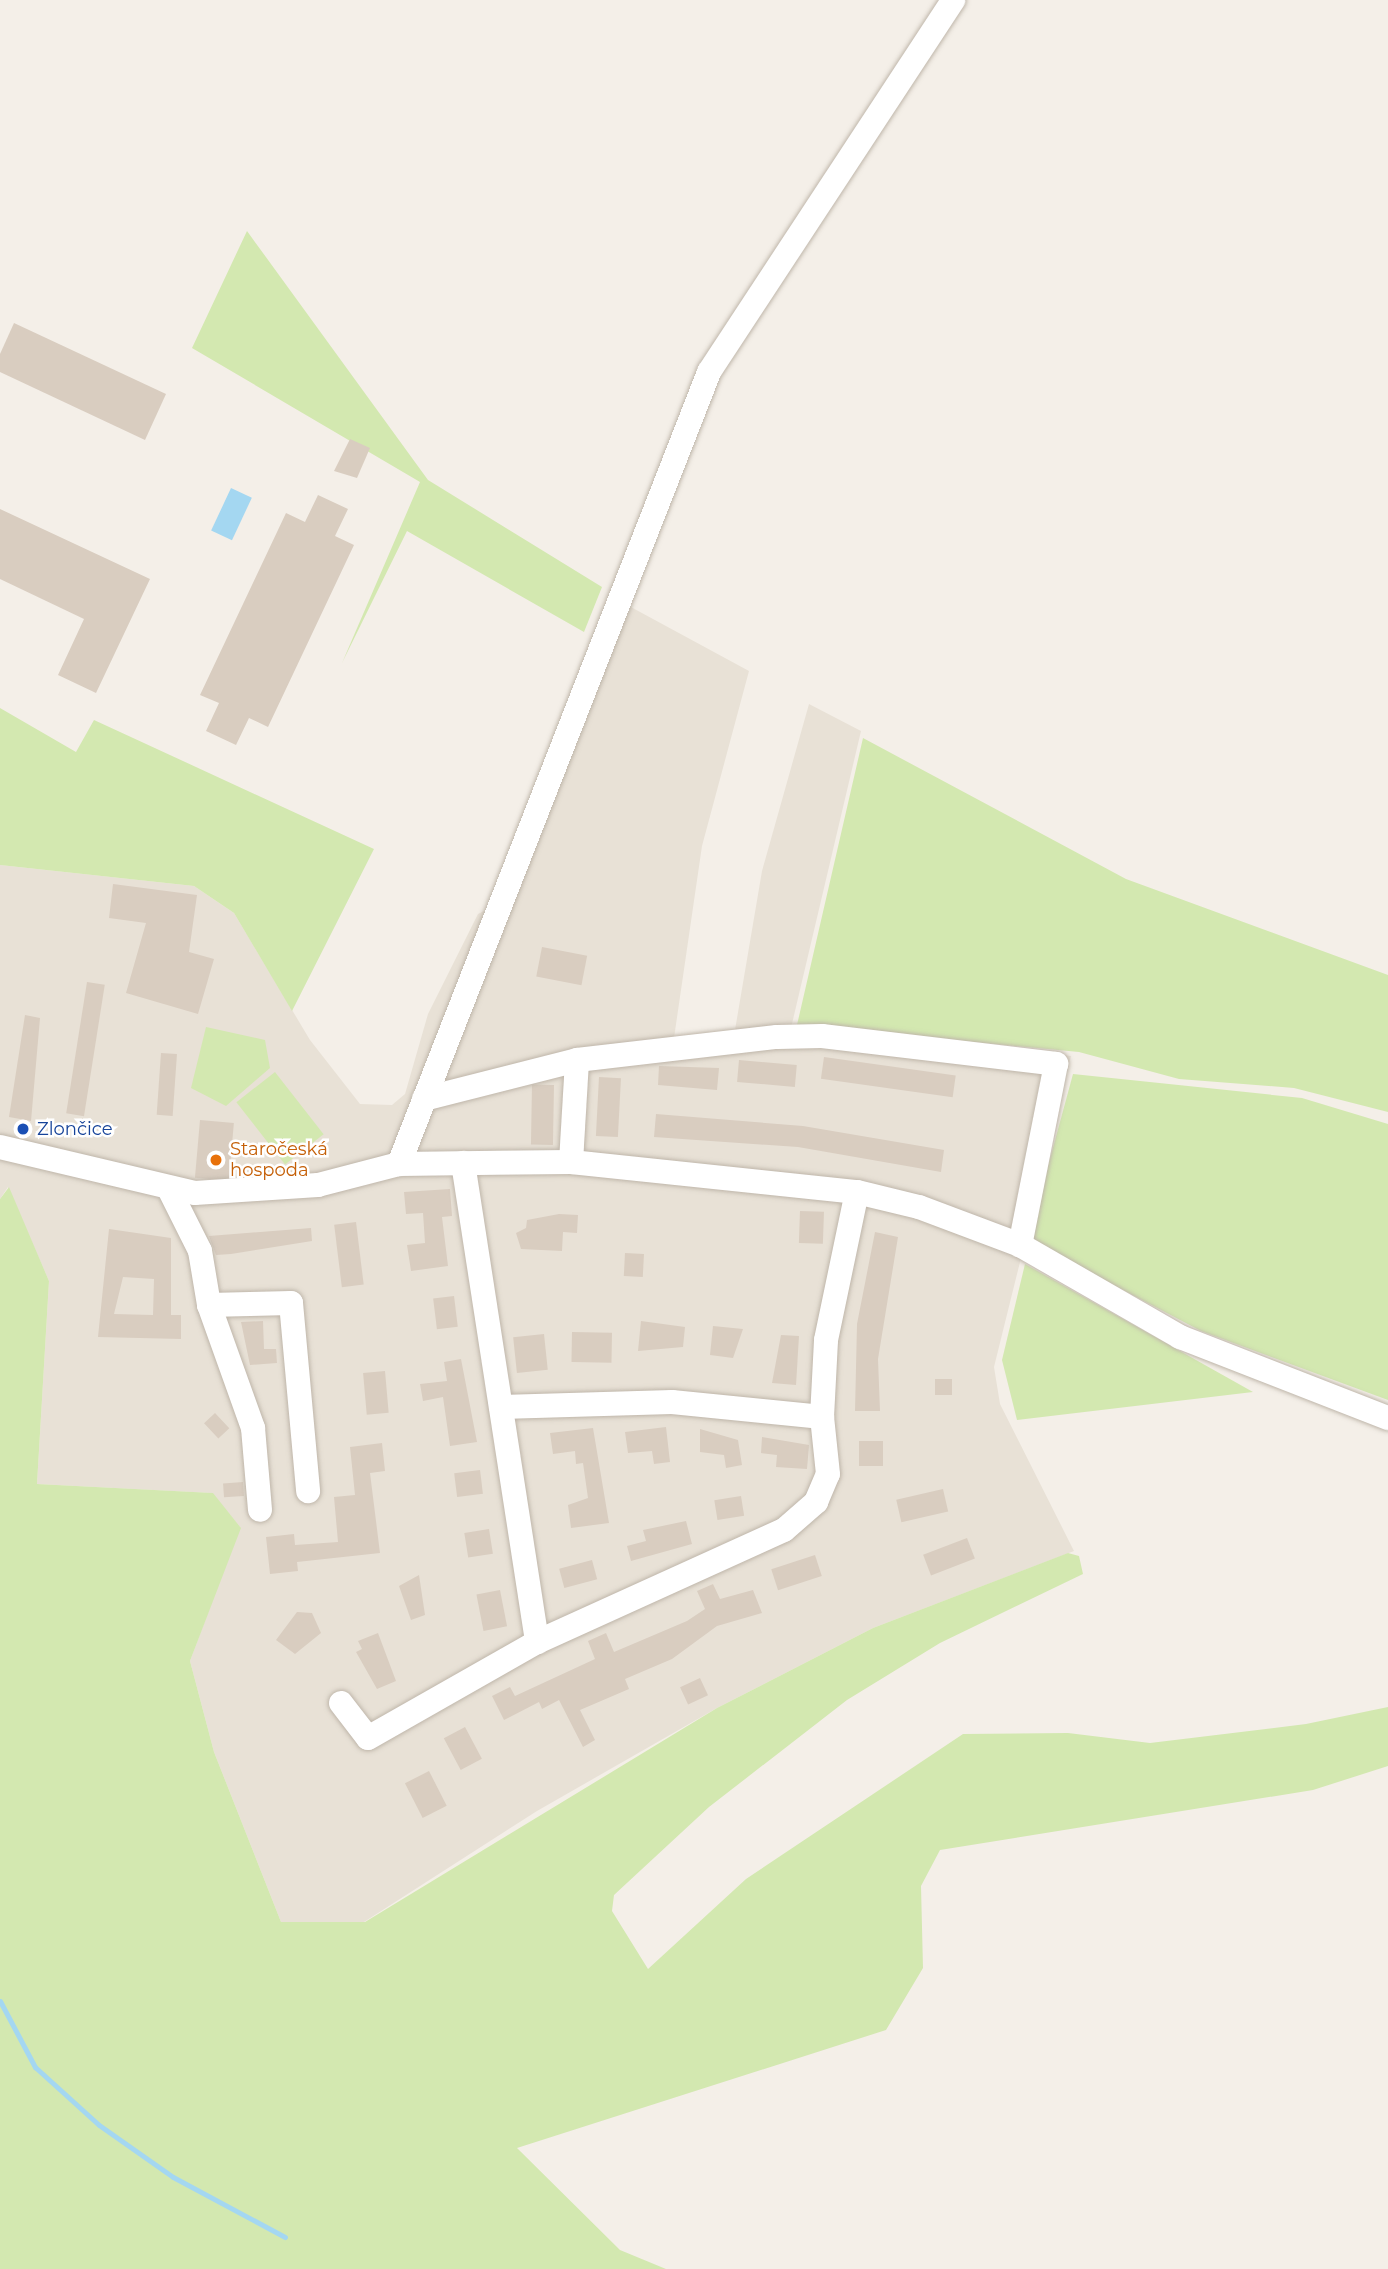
<!DOCTYPE html>
<html>
<head>
<meta charset="utf-8">
<style>
	body { margin:0 }
	#map { position:relative; width:1388px; height:2269px; overflow:hidden; background:#f4efe8; font-family:Montserrat,sans-serif }
	div>[style] { position:absolute }
	.residential>* { inset:0; background:#e8e1d6 }
	.green>* { inset:0; background:#d3e8b0; transform-origin:0 0 }
	.water>* { inset:0; background:#a4d7f1; transform-origin:0 0 }
	.stream>* { height:5px; margin:-2.5px; padding:0 2.5px; transform-origin:2.5px; border-radius:2.5px; background:#a4d7f1 }
	.building>* { inset:0; background:#d9cdc0; transform-origin:0 0 }
	.roads { filter:drop-shadow(0 0 2px #bfb6aa) drop-shadow(0 0 2px #bfb6aa) }
	.minor>* { height:24px; margin:-12px; padding:0 12px; transform-origin:12px; border-radius:12px; background:#fff }
	.dots>* { width:19px; height:19px; translate:-50% -50%; box-sizing:border-box; border:4px solid #fff; border-radius:50% }
	span { translate:-50% -50%; white-space:nowrap; text-align:center; line-height:1.15; -webkit-text-stroke:5px #fff; paint-order:stroke }
	.transit-label { font-size:18px; color:#164399 }
	.left { translate:0 -50%; text-align:left }
	.food-label { font-size:18px; color:#c56008 }
</style>
</head>
<body>
<div id="map">
	<div class="residential">
		<div style="clip-path:polygon(629px 606px,749px 671px,702px 846px,674px 1038px,735px 1030px,762px 871px,809px 704px,861px 731px,791px 1028px,1071px 1056px,994px 1367px,1000px 1404px,1074px 1551px,873px 1628px,717px 1708px,537px 1811px,364px 1922px,281px 1922px,214px 1752px,190px 1661px,240px 1527px,212px 1493px,37px 1484px,49px 1281px,8px 1187px,0 1199px,0 865px,194px 886px,234px 913px,310px 1040px,360px 1104px,392px 1105px,405px 1094px,428px 1014px,478px 914px,515px 895px)"></div>
	</div>
	<div class="green">
		<div style="clip-path:polygon(247px 231px,428px 480px,602px 587px,584px 632px,407px 531px,342px 663px,420px 482px,192px 348px)"></div>
		<div style="clip-path:polygon(0 708px,76px 752px,94px 720px,374px 849px,292px 1011px,234px 913px,194px 886px,0 865px)"></div>
		<div style="clip-path:polygon(863px 738px,1126px 879px,1388px 975px,1388px 1112px,1294px 1088px,1179px 1079px,1079px 1052px,797px 1025px)"></div>
		<div style="clip-path:polygon(206px 1027px,265px 1040px,270px 1068px,226px 1106px,191px 1088px)"></div>
		<div style="left:275px;top:1072px;width:79px;height:49px;rotate:52deg"></div>
		<div style="clip-path:polygon(1073px 1074px,1302px 1098px,1388px 1124px,1388px 1400px,1201px 1331px,1028px 1240px)"></div>
		<div style="clip-path:polygon(9px 1187px,49px 1281px,37px 1484px,213px 1493px,241px 1528px,190px 1661px,214px 1752px,281px 1922px,365px 1922px,717px 1708px,873px 1628px,1068px 1553px,1079px 1556px,1083px 1574px,940px 1643px,847px 1700px,709px 1807px,614px 1895px,612px 1911px,648px 1969px,746px 1879px,963px 1734px,1068px 1733px,1150px 1743px,1306px 1724px,1388px 1707px,1388px 1766px,1313px 1790px,940px 1850px,921px 1886px,923px 1968px,886px 2030px,517px 2148px,620px 2250px,666px 2269px,0 2269px,0 1199px)"></div>
		<div style="clip-path:polygon(1025px 1264px,1253px 1392px,1017px 1420px,1002px 1360px)"></div>
	</div>
	<div class="water">
		<div style="left:231px;top:488px;width:23px;height:47px;rotate:25deg"></div>
	</div>
	<div class="stream">
		<div style="left:0;top:2001px;width:75px;rotate:62.1deg"></div>
		<div style="left:35px;top:2067px;width:86px;rotate:42.2deg"></div>
		<div style="left:99px;top:2125px;width:90px;rotate:35.1deg"></div>
		<div style="left:173px;top:2177px;width:127px;rotate:28.2deg"></div>
	</div>
	<div class="building">
		<div style="clip-path:polygon(14px 323px,166px 394px,145px 440px,0 372px,0 354px)"></div>
		<div style="clip-path:polygon(350px 439px,370px 448px,357px 478px,334px 471px)"></div>
		<div style="clip-path:polygon(318px 495px,348px 509px,335px 536px,354px 545px,268px 727px,249px 718px,236px 745px,206px 731px,219px 703px,200px 695px,286px 513px,305px 522px)"></div>
		<div style="clip-path:polygon(0 509px,150px 579px,96px 693px,58px 675px,84px 619px,0 579px)"></div>
		<div style="clip-path:polygon(113px 884px,197px 895px,189px 952px,214px 959px,198px 1014px,126px 993px,146px 923px,109px 918px)"></div>
		<div style="left:542px;top:947px;width:46px;height:30px;rotate:11deg"></div>
		<div style="left:87px;top:982px;width:18px;height:133px;rotate:9deg"></div>
		<div style="clip-path:polygon(25px 1015px,40px 1018px,31px 1121px,9px 1117px)"></div>
		<div style="left:161px;top:1053px;width:16px;height:62px;rotate:4deg"></div>
		<div style="left:824px;top:1057px;width:133px;height:22px;rotate:8deg"></div>
		<div style="left:739px;top:1060px;width:58px;height:22px;rotate:5deg"></div>
		<div style="clip-path:polygon(659px 1066px,719px 1068px,717px 1090px,658px 1085px)"></div>
		<div style="left:599px;top:1077px;width:22px;height:59px;rotate:3deg"></div>
		<div style="left:554px;top:1085px;width:60px;height:22px;rotate:91deg"></div>
		<div style="clip-path:polygon(656px 1114px,803px 1126px,944px 1150px,941px 1172px,798px 1147px,654px 1137px)"></div>
		<div style="left:200px;top:1120px;width:34px;height:58px;rotate:5deg"></div>
		<div style="clip-path:polygon(450px 1189px,452px 1216px,442px 1217px,448px 1266px,411px 1271px,407px 1245px,425px 1243px,423px 1213px,406px 1214px,404px 1192px)"></div>
		<div style="left:800px;top:1211px;width:24px;height:32px;rotate:2deg"></div>
		<div style="clip-path:polygon(559px 1214px,578px 1215px,577px 1233px,563px 1232px,562px 1251px,521px 1249px,516px 1233px,526px 1228px,527px 1220px)"></div>
		<div style="left:356px;top:1222px;width:63px;height:22px;rotate:83deg"></div>
		<div style="clip-path:polygon(311px 1228px,312px 1241px,231px 1254px,216px 1255px,209px 1236px)"></div>
		<div style="clip-path:polygon(evenodd,109px 1229px,171px 1238px,171px 1315px,181px 1315px,181px 1339px,98px 1337px,109px 1229px,123px 1277px,154px 1279px,153px 1315px,114px 1314px,123px 1277px)"></div>
		<div style="clip-path:polygon(875px 1232px,898px 1237px,878px 1359px,880px 1411px,855px 1411px,857px 1324px)"></div>
		<div style="left:625px;top:1253px;width:19px;height:23px;rotate:3deg"></div>
		<div style="left:454px;top:1296px;width:31px;height:21px;rotate:83deg"></div>
		<div style="clip-path:polygon(263px 1321px,264px 1349px,276px 1349px,277px 1363px,250px 1365px,241px 1322px)"></div>
		<div style="clip-path:polygon(641px 1321px,685px 1327px,683px 1347px,638px 1351px)"></div>
		<div style="clip-path:polygon(713px 1326px,743px 1329px,733px 1358px,710px 1355px)"></div>
		<div style="left:572px;top:1332px;width:40px;height:30px;rotate:1deg"></div>
		<div style="left:544px;top:1334px;width:36px;height:31px;rotate:84deg"></div>
		<div style="clip-path:polygon(781px 1335px,799px 1336px,796px 1385px,772px 1383px)"></div>
		<div style="clip-path:polygon(461px 1359px,477px 1442px,450px 1446px,443px 1397px,423px 1401px,420px 1384px,447px 1381px,444px 1362px)"></div>
		<div style="left:385px;top:1371px;width:42px;height:22px;rotate:85deg"></div>
		<div style="left:935px;top:1379px;width:17px;height:16px"></div>
		<div style="left:215px;top:1413px;width:21px;height:15px;rotate:47deg"></div>
		<div style="clip-path:polygon(666px 1427px,670px 1462px,654px 1464px,652px 1451px,628px 1453px,625px 1432px)"></div>
		<div style="clip-path:polygon(593px 1428px,609px 1523px,571px 1528px,568px 1505px,588px 1498px,583px 1463px,576px 1464px,575px 1451px,553px 1454px,550px 1433px)"></div>
		<div style="clip-path:polygon(700px 1429px,738px 1440px,742px 1465px,726px 1468px,724px 1455px,700px 1452px)"></div>
		<div style="clip-path:polygon(762px 1437px,809px 1445px,807px 1469px,776px 1467px,777px 1455px,761px 1453px)"></div>
		<div style="left:883px;top:1441px;width:25px;height:24px;rotate:90deg"></div>
		<div style="clip-path:polygon(382px 1443px,385px 1471px,370px 1473px,380px 1553px,297px 1562px,298px 1571px,270px 1574px,266px 1537px,294px 1534px,295px 1545px,338px 1542px,334px 1497px,355px 1495px,350px 1447px)"></div>
		<div style="left:480px;top:1470px;width:24px;height:26px;rotate:83deg"></div>
		<div style="left:243px;top:1482px;width:14px;height:20px;rotate:86deg"></div>
		<div style="left:943px;top:1489px;width:23px;height:48px;rotate:77deg"></div>
		<div style="left:741px;top:1496px;width:20px;height:27px;rotate:81deg"></div>
		<div style="clip-path:polygon(686px 1521px,692px 1544px,631px 1561px,627px 1546px,646px 1541px,643px 1530px)"></div>
		<div style="left:489px;top:1529px;width:25px;height:25px;rotate:81deg"></div>
		<div style="left:967px;top:1538px;width:22px;height:47px;rotate:69deg"></div>
		<div style="left:815px;top:1555px;width:22px;height:46px;rotate:72deg"></div>
		<div style="left:592px;top:1560px;width:20px;height:34px;rotate:75deg"></div>
		<div style="clip-path:polygon(419px 1575px,425px 1615px,411px 1620px,399px 1586px)"></div>
		<div style="clip-path:polygon(713px 1584px,720px 1599px,753px 1590px,762px 1613px,717px 1626px,672px 1659px,625px 1679px,629px 1689px,580px 1710px,595px 1740px,583px 1747px,559px 1700px,542px 1709px,539px 1702px,504px 1720px,492px 1696px,510px 1687px,515px 1696px,595px 1659px,588px 1641px,606px 1633px,614px 1652px,687px 1621px,705px 1609px,697px 1591px)"></div>
		<div style="left:500px;top:1590px;width:37px;height:24px;rotate:79deg"></div>
		<div style="clip-path:polygon(297px 1612px,312px 1613px,321px 1633px,295px 1654px,276px 1640px)"></div>
		<div style="clip-path:polygon(378px 1633px,396px 1681px,377px 1689px,356px 1652px,362px 1649px,358px 1641px)"></div>
		<div style="left:700px;top:1678px;width:19px;height:22px;rotate:65deg"></div>
		<div style="left:465px;top:1727px;width:36px;height:24px;rotate:62deg"></div>
		<div style="left:429px;top:1771px;width:39px;height:27px;rotate:63deg"></div>
	</div>
	<div class="roads">
		<div class="minor">
			<div style="left:424px;top:1099px;width:158px;rotate:-14.3deg"></div>
			<div style="left:577px;top:1060px;width:201px;rotate:-6.6deg"></div>
			<div style="left:777px;top:1037px;width:45px;rotate:-1.3deg"></div>
			<div style="left:822px;top:1036px;width:236px;rotate:6.8deg"></div>
			<div style="left:1056px;top:1064px;width:185px;rotate:101.2deg"></div>
			<div style="left:0;top:1147px;width:200px;rotate:13.3deg"></div>
			<div style="left:195px;top:1193px;width:123px;rotate:-3.7deg"></div>
			<div style="left:318px;top:1185px;width:84px;rotate:-14.5deg"></div>
			<div style="left:399px;top:1164px;width:172px;rotate:-0.7deg"></div>
			<div style="left:571px;top:1162px;width:288px;rotate:6deg"></div>
			<div style="left:857px;top:1192px;width:64px;rotate:13.6deg"></div>
			<div style="left:919px;top:1207px;width:108px;rotate:20.6deg"></div>
			<div style="left:1020px;top:1245px;width:185px;rotate:29.9deg"></div>
			<div style="left:1180px;top:1337px;width:223px;rotate:21.3deg"></div>
			<div style="left:571px;top:1162px;width:102px;rotate:-86.6deg"></div>
			<div style="left:463px;top:1163px;width:485px;rotate:81.2deg"></div>
			<div style="left:399px;top:1164px;width:851px;rotate:-68.62deg"></div>
			<div style="left:709px;top:372px;width:445px;rotate:-56.7deg"></div>
			<div style="left:169px;top:1189px;width:69px;rotate:63.4deg"></div>
			<div style="left:200px;top:1251px;width:55px;rotate:80.5deg"></div>
			<div style="left:209px;top:1305px;width:82px;rotate:-1.4deg"></div>
			<div style="left:291px;top:1303px;width:189px;rotate:84.8deg"></div>
			<div style="left:209px;top:1305px;width:131px;rotate:70.3deg"></div>
			<div style="left:253px;top:1428px;width:82px;rotate:85.1deg"></div>
			<div style="left:501px;top:1407px;width:171px;rotate:-1.7deg"></div>
			<div style="left:672px;top:1402px;width:151px;rotate:5.7deg"></div>
			<div style="left:341px;top:1703px;width:44px;rotate:52.4deg"></div>
			<div style="left:368px;top:1738px;width:194px;rotate:-29.6deg"></div>
			<div style="left:537px;top:1642px;width:271px;rotate:-24.4deg"></div>
			<div style="left:784px;top:1530px;width:43px;rotate:-41.2deg"></div>
			<div style="left:816px;top:1502px;width:30px;rotate:-67deg"></div>
			<div style="left:828px;top:1474px;width:57px;rotate:-96deg"></div>
			<div style="left:822px;top:1417px;width:77px;rotate:-87deg"></div>
			<div style="left:826px;top:1340px;width:151px;rotate:-78.2deg"></div>
		</div>
	</div>
	<div class="dots">
		<div style="left:23px;top:1129px;background:#1a4fb4"></div>
		<div style="left:216px;top:1160px;background:#e8710a"></div>
	</div>
	<div class="transit-label">
		<span class="left" style="left:37px;top:1129px">Zlončice</span>
	</div>
	<div class="food-label">
		<span class="left" style="left:230px;top:1160px">Staročeská<br>hospoda</span>
	</div>
</div>
</body>
</html>
